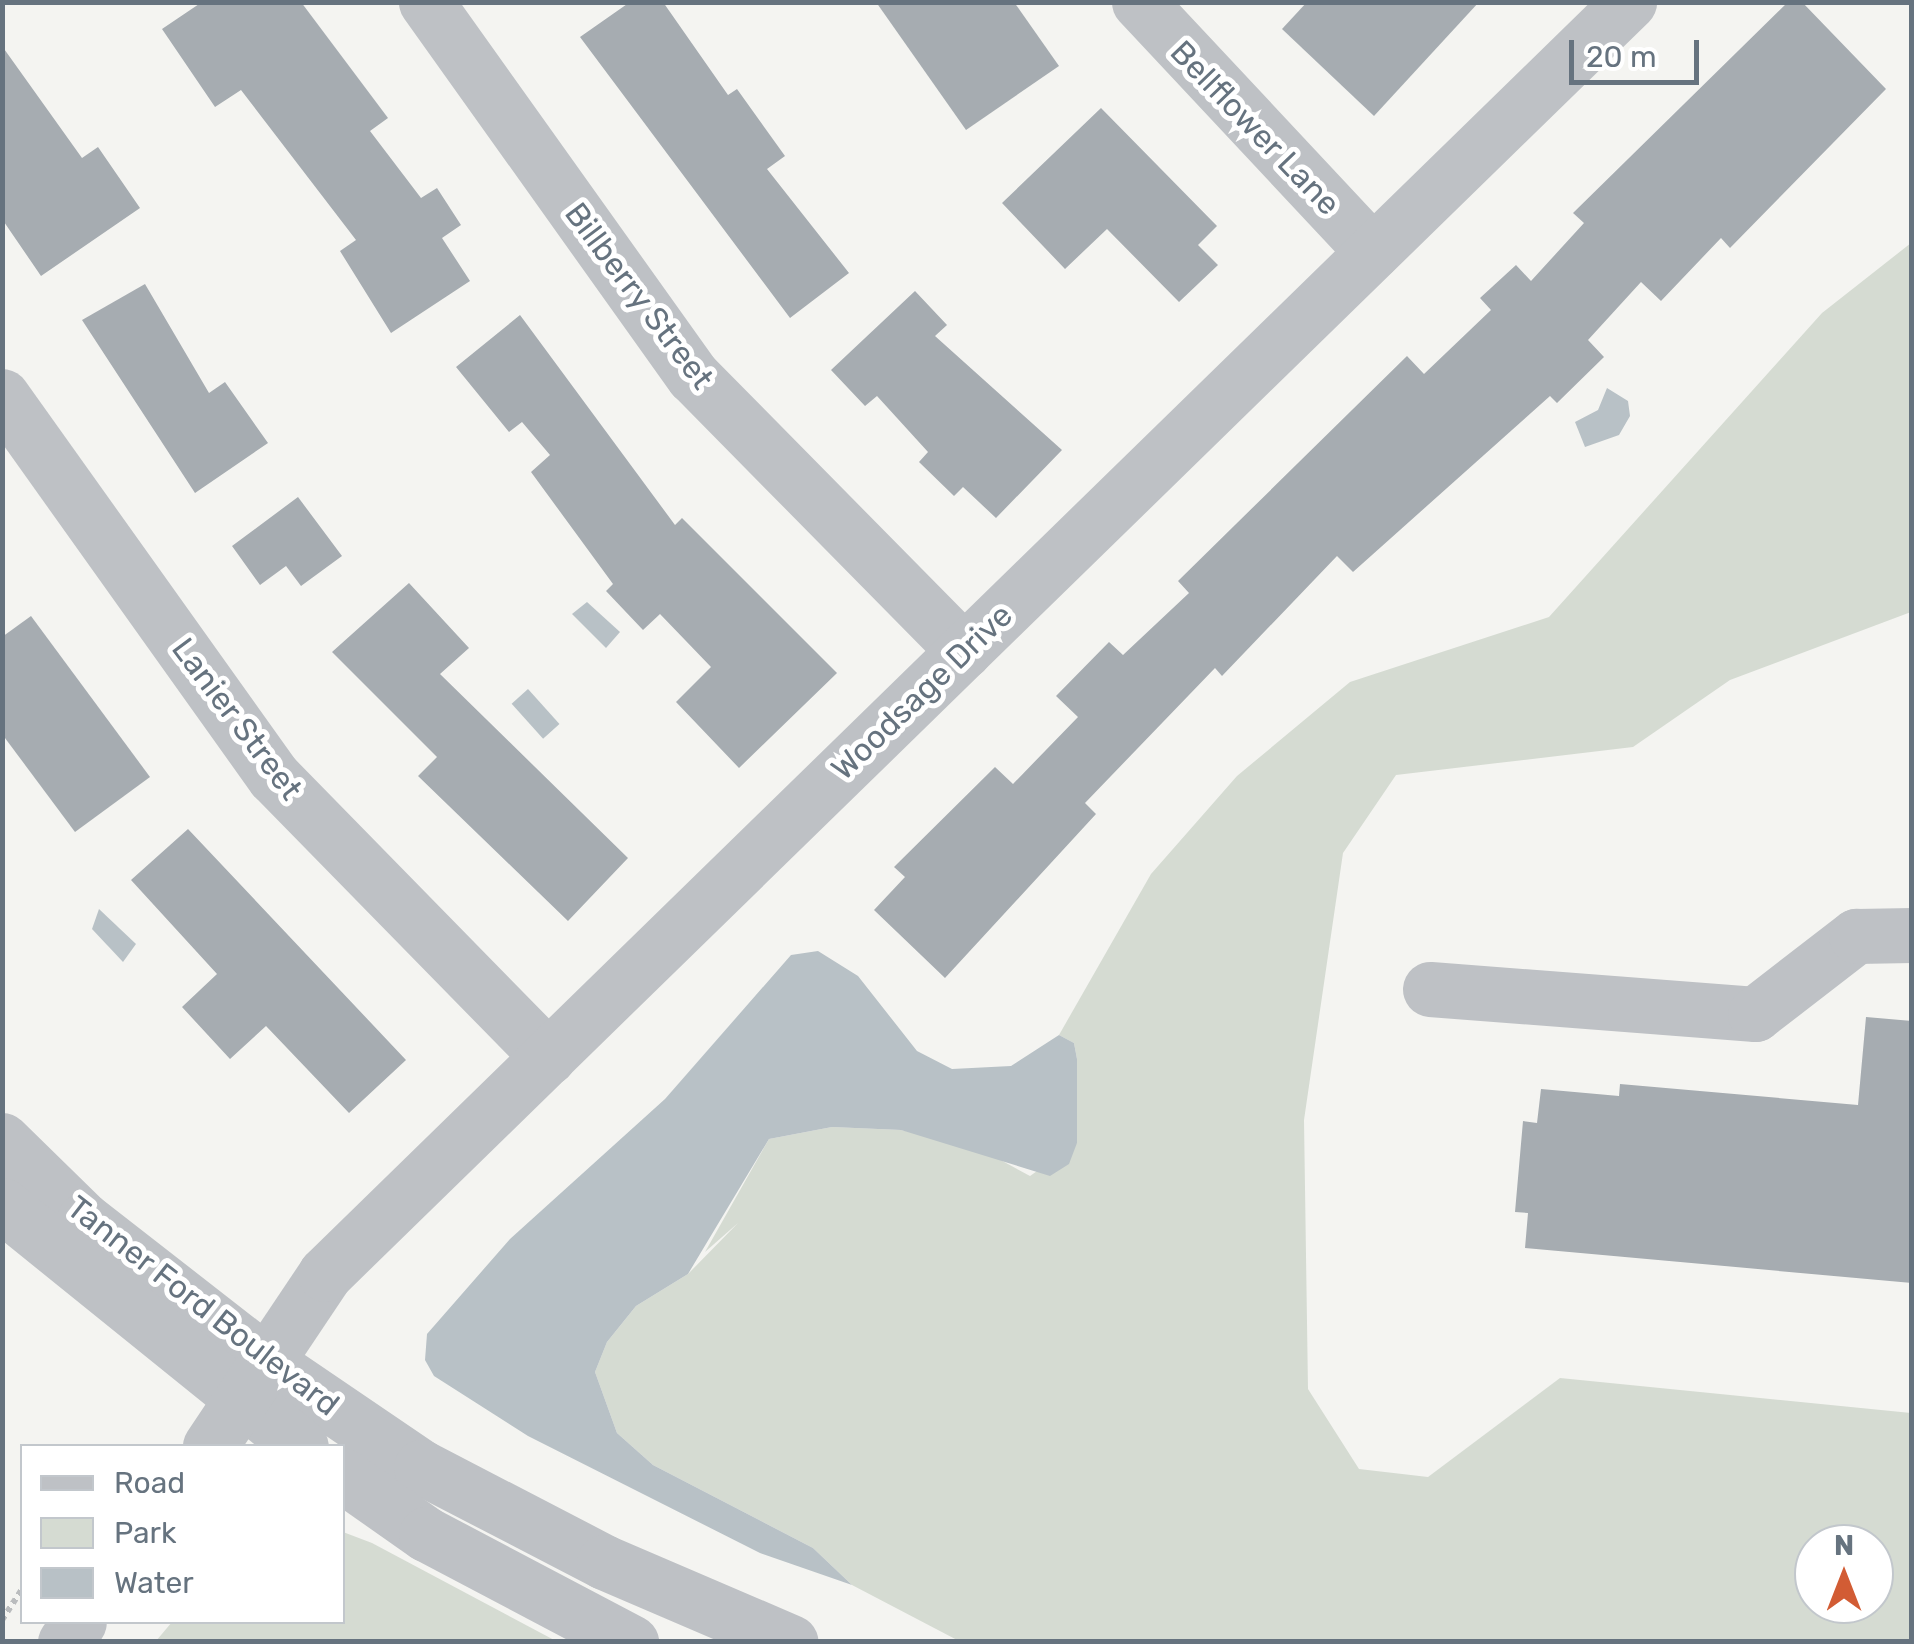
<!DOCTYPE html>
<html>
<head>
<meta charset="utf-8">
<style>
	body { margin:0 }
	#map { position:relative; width:1914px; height:1644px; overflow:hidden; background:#f4f4f1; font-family:Rubik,sans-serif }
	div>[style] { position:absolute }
	.green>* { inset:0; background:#d5dbd2 }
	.water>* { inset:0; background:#b8c1c6; transform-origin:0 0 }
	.building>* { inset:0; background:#a6acb1 }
	.path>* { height:6px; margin-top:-3px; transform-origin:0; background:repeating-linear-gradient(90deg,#babcbe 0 5px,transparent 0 10px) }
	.minor>* { height:55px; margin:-27.5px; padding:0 27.5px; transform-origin:27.5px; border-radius:27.5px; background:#bec1c5 }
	span { translate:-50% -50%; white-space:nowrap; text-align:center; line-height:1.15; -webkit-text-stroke:10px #fff; paint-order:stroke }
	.street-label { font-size:32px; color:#66737f }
	.frame { position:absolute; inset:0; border:5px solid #66737f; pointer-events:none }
	.legend { position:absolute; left:20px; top:1444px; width:325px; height:180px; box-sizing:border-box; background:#fff; border:2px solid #c2c7cc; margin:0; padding:12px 18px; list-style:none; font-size:30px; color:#66737f }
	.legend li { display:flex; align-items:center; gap:20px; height:50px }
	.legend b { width:50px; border:2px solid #c2c7cc }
	.north { position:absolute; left:1794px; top:1524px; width:100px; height:100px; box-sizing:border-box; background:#fff; border:2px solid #c2c7cc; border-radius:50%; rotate:0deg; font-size:28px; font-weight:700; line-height:40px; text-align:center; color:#66737f }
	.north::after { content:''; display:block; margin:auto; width:35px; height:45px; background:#d25c34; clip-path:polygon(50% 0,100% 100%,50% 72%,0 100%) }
	.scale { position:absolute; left:1569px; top:40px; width:130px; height:45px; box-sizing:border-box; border:5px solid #66737f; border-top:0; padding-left:12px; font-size:30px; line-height:35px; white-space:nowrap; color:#66737f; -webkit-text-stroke:8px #fff; paint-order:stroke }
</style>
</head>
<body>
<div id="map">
	<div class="green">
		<div style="clip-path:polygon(evenodd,1911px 243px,1911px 612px,1730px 680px,1633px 747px,1396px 775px,1343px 853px,1304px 1120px,1308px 1389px,1359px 1469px,1428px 1477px,1560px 1378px,1911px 1413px,1911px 1641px,959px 1641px,852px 1585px,813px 1548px,653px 1465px,617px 1433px,595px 1372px,607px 1342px,636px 1306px,688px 1274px,738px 1223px,705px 1252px,769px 1139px,832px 1127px,901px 1130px,973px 1145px,1030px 1176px,1077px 1143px,1077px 1059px,1074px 1043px,1059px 1035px,1151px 874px,1237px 776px,1350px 682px,1549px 617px,1822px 313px,1911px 243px,1814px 1544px,1874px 1544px,1874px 1604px,1814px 1604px,1814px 1544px)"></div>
		<div style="clip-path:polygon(343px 1532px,372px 1543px,556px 1641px,156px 1641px,172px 1622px,342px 1622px)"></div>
	</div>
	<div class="water">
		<div style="clip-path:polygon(1607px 388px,1628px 401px,1630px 416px,1619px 435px,1585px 447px,1575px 422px,1598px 410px)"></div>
		<div style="clip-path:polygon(587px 602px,620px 632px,606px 648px,572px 614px)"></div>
		<div style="left:528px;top:689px;width:47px;height:22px;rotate:48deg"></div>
		<div style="clip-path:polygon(99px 909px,136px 944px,123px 962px,92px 929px)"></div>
		<div style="clip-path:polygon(818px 951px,858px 976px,917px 1051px,952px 1069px,1011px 1066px,1059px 1035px,1074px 1043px,1077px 1059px,1077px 1143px,1069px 1164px,1050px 1176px,901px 1130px,832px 1127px,769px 1139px,688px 1274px,636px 1306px,607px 1342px,595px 1372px,617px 1433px,653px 1465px,813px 1548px,852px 1585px,760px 1553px,528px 1436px,434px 1376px,425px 1360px,427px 1334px,510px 1239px,665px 1099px,791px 955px)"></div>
	</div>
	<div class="building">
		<div style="clip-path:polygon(202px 2px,301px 2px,388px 118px,370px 131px,421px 198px,437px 188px,461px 225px,442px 238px,470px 281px,391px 333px,340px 251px,356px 240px,241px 90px,215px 107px,162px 29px)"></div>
		<div style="clip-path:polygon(630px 2px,663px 2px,728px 95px,737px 89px,785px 156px,767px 169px,849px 273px,790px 318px,580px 37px)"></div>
		<div style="clip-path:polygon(876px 2px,1014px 2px,1059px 66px,966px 130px)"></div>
		<div style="clip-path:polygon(1307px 2px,1479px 2px,1374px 116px,1282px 29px)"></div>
		<div style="clip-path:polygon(1788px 2px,1802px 2px,1886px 89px,1730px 248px,1721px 238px,1661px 301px,1641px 282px,1588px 340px,1604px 357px,1557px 403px,1550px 396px,1353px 572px,1337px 556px,1222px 676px,1215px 668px,1085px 803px,1096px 814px,945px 978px,874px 910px,905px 877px,894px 867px,995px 767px,1013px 784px,1078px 717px,1056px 696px,1109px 642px,1123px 655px,1189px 593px,1178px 581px,1407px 356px,1424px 374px,1491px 310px,1480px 298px,1516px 265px,1531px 281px,1584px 223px,1573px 213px)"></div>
		<div style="clip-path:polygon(2px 46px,82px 158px,98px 147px,140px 208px,41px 276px,2px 219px)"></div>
		<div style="clip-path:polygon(1101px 108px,1217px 226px,1198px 245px,1218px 265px,1179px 302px,1107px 229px,1065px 269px,1002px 203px)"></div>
		<div style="clip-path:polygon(145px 284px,209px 393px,225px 382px,268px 443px,195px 493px,82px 320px)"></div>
		<div style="clip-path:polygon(915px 291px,947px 325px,935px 336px,1062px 450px,996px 518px,963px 487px,954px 496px,919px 462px,928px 452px,877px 396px,865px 406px,831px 370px)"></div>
		<div style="clip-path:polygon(520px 315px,675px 525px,682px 518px,837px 673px,739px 768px,676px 702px,711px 667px,660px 614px,643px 630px,606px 591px,613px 584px,531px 472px,550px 455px,522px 422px,509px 432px,456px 367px)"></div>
		<div style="clip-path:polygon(298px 497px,342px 556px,301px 586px,286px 566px,260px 585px,232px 546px)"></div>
		<div style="clip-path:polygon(409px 583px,469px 648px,440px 674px,628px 858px,568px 921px,418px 776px,437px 757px,332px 652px)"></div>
		<div style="clip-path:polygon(31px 616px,150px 777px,75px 832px,2px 734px,2px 637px)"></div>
		<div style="clip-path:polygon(188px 829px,406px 1060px,349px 1113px,266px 1026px,230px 1059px,182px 1007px,217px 974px,131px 880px)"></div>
		<div style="clip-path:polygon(1866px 1017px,1912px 1021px,1912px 1283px,1525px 1248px,1528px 1213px,1515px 1212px,1523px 1121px,1537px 1123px,1541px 1089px,1619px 1096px,1620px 1084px,1858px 1105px)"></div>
	</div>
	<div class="path">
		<div style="left:2px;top:1620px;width:37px;rotate:-57deg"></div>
	</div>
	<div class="minor">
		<div style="left:426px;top:2px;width:460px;rotate:54.5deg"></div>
		<div style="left:693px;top:376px;width:386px;rotate:45.4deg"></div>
		<div style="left:1139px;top:2px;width:342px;rotate:46.9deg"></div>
		<div style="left:2px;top:396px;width:468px;rotate:54.5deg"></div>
		<div style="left:274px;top:777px;width:392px;rotate:45.6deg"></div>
		<div style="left:1430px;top:989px;width:326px;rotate:4.4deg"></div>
		<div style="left:1755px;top:1014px;width:128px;rotate:-37.7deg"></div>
		<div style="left:1856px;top:936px;width:56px;rotate:-1deg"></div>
		<div style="left:2px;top:1140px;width:115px;rotate:44.3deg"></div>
		<div style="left:84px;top:1220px;width:233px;rotate:37.9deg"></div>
		<div style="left:268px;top:1363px;width:185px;rotate:34.2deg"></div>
		<div style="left:421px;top:1467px;width:206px;rotate:27.4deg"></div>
		<div style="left:604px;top:1562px;width:203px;rotate:23.2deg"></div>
		<div style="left:2px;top:1205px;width:384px;rotate:38.9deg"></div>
		<div style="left:210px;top:1446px;width:207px;rotate:-56.2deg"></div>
		<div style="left:325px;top:1274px;width:1822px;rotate:-44.29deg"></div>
		<div style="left:342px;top:1475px;width:103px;rotate:35.1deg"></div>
		<div style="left:426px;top:1534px;width:232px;rotate:27.8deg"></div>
		<div style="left:65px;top:1642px;width:24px;rotate:-55deg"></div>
	</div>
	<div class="street-label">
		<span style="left:1255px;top:128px;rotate:46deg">Bellflower Lane</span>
		<span style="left:639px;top:296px;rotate:53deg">Billberry Street</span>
		<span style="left:922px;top:692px;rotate:-44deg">Woodsage Drive</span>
		<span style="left:237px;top:719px;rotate:53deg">Lanier Street</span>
		<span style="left:203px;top:1306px;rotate:38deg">Tanner Ford Boulevard</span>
	</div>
	<div class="frame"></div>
	<ul class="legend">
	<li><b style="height:12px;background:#bec1c5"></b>Road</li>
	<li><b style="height:28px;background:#d5dbd2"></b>Park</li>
	<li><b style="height:28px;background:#b8c1c6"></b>Water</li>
	</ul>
	<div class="north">N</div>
	<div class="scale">20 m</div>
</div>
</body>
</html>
